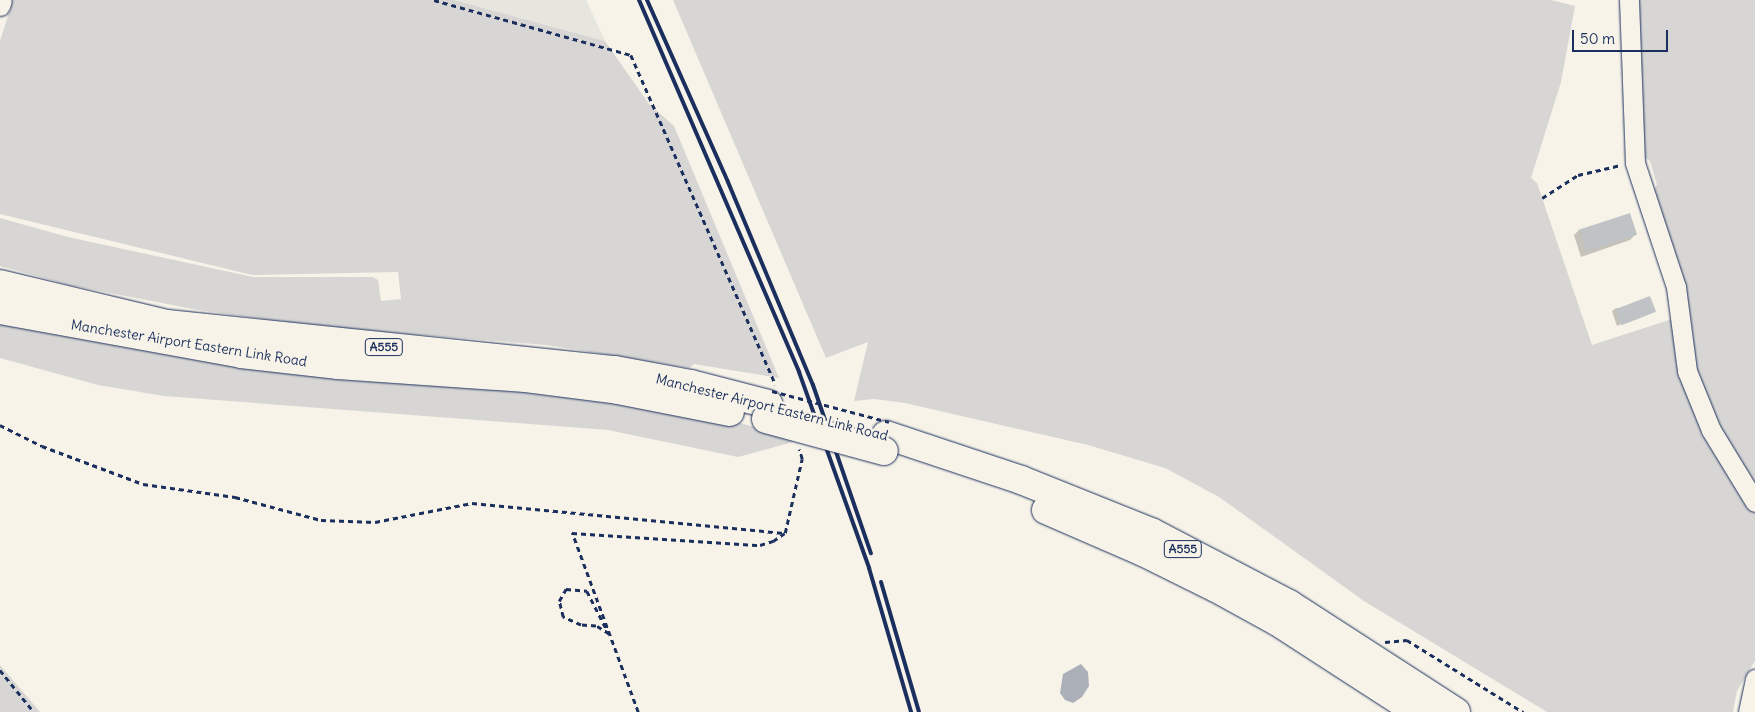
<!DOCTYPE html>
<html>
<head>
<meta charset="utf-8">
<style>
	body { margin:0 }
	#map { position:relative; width:1755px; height:712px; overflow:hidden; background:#f7f3e8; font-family:Delius,sans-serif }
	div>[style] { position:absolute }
	.built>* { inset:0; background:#e6e5de }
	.green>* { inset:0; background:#d7d6d4 }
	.water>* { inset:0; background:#acb0b9 }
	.shadow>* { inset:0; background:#0003 }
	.building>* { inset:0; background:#c0c3c5; transform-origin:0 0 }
	.path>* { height:2.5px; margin-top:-1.25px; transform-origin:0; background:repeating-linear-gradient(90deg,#1b2f5e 0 5px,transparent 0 9px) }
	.roads { filter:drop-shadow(0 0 1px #1b2f5e) drop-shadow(0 0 1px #1b2f5e) }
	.minor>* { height:19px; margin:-9.5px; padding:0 9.5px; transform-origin:9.5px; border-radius:9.5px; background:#f7f3e8 }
	.highway>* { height:28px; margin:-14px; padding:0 14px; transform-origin:14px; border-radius:14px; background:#f7f3e8 }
	.rail>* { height:4px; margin:-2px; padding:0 2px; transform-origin:2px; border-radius:2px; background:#1b2f5e }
	.path-bridge>* { height:2.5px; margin-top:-1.25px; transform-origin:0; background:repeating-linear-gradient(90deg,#1b2f5e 0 5px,transparent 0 9px) }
	.bridges { filter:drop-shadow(0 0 1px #1b2f5e) drop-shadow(0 0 1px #1b2f5e) }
	.highway-bridge>* { height:28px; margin:-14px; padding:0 14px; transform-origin:14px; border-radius:14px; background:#f7f3e8 }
	span { translate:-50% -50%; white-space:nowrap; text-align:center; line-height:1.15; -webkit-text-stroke:5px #f7f3e8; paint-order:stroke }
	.shield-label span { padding:1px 4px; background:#f7f3e8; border:1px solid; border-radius:4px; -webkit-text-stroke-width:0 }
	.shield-label { font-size:12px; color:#1b2f5e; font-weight:700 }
	.street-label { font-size:14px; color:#1b2f5e }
	.scale { position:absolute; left:1572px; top:30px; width:96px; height:22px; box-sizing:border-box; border:2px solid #1b2f5e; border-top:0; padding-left:6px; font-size:15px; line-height:18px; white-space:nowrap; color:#1b2f5e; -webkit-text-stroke:4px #f7f3e8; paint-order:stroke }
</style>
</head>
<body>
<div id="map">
	<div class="built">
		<div style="clip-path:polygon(454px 0,586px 0,605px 41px)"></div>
	</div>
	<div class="green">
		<div style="clip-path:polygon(13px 0,454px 0,605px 41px,649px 104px,674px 126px,779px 378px,694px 364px,689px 368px,547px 345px,320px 327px,198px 310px,69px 285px,0 266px,0 218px,68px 237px,253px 277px,373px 277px,378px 280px,381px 301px,401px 299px,398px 272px,252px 275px,0 214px,0 41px)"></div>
		<div style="clip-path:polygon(673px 0,1551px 0,1575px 6px,1561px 82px,1531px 178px,1537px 183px,1592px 345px,1675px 318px,1723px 463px,1755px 511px,1755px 661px,1737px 691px,1733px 712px,1547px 712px,1364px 601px,1219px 497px,1165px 468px,1088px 445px,905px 403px,874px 399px,854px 401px,868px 342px,826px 358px)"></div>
		<div style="clip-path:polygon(1634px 0,1755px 0,1755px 495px,1705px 409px,1650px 195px,1657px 185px,1650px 161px,1639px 154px)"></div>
		<div style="clip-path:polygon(0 320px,206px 362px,518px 385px,718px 417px,794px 438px,793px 442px,738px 457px,608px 430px,164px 396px,98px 385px,0 358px)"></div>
		<div style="clip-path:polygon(0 665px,40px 712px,0 712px)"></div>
	</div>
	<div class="water">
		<div style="clip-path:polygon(1081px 664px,1088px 672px,1089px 686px,1082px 697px,1073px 703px,1065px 700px,1060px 693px,1063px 674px)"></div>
	</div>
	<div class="shadow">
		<div style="clip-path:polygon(1580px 229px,1636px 234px,1630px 240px,1581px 257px,1574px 235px)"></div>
		<div style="clip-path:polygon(1616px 308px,1654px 311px,1617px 326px,1612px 311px)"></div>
	</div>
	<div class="building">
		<div style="left:1630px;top:213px;width:23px;height:53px;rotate:72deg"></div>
		<div style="left:1650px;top:296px;width:17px;height:37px;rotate:69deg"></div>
	</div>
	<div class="path">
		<div style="left:434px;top:0;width:205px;rotate:15.6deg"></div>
		<div style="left:631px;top:55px;width:360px;rotate:66.3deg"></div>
		<div style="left:1542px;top:198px;width:43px;rotate:-32.6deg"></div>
		<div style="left:1578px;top:175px;width:44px;rotate:-13.1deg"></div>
		<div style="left:0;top:425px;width:47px;rotate:26.6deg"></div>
		<div style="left:42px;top:446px;width:108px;rotate:20.6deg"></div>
		<div style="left:143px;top:484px;width:93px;rotate:8deg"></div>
		<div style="left:235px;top:497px;width:89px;rotate:15deg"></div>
		<div style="left:321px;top:520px;width:54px;rotate:2.1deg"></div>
		<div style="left:375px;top:522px;width:99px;rotate:-11.1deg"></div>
		<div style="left:472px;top:503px;width:313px;rotate:5.5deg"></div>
		<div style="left:566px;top:589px;width:21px;rotate:5deg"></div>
		<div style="left:587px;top:591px;width:48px;rotate:62.9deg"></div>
		<div style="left:609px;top:634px;width:15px;rotate:-148deg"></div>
		<div style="left:596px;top:626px;width:15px;rotate:-176deg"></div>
		<div style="left:581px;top:625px;width:20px;rotate:-156deg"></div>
		<div style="left:563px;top:617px;width:16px;rotate:-104deg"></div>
		<div style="left:559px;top:601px;width:14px;rotate:-60deg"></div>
		<div style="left:1385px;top:642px;width:22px;rotate:-5deg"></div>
		<div style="left:1407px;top:640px;width:137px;rotate:31.8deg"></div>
		<div style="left:0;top:670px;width:54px;rotate:51deg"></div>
		<div style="left:638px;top:712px;width:191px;rotate:-110.2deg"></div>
		<div style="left:572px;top:533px;width:188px;rotate:3.7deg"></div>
		<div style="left:760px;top:545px;width:14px;rotate:-17deg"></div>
		<div style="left:773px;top:541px;width:14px;rotate:-34deg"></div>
		<div style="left:785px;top:533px;width:76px;rotate:-77.1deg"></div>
		<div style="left:802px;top:459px;width:10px;rotate:-107deg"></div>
	</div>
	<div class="roads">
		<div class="minor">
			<div style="left:1629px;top:0;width:163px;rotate:87.9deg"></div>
			<div style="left:1635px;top:163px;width:131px;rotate:71.7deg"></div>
			<div style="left:1676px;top:287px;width:85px;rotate:82.5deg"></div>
			<div style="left:1687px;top:371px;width:64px;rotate:67.9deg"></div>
			<div style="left:1711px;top:430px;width:84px;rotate:58.6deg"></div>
			<div style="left:0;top:6px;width:6px;rotate:-72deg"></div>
			<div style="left:1748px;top:712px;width:34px;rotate:-78deg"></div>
		</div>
		<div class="highway">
			<div style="left:0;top:284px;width:172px;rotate:13.5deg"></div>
			<div style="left:167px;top:324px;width:450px;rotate:5.9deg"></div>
			<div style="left:615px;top:370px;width:77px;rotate:10.4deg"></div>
			<div style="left:691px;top:384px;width:80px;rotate:14.6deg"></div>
			<div style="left:0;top:310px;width:245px;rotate:10.3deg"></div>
			<div style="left:241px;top:354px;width:98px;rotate:6.5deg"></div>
			<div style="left:338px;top:365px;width:188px;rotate:4deg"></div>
			<div style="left:526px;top:378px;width:93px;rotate:7.4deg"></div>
			<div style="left:618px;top:390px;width:114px;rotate:11.1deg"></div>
			<div style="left:886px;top:435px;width:142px;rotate:18.4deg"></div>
			<div style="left:1021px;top:480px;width:140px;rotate:21.8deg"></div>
			<div style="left:1151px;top:532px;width:156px;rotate:27.6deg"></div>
			<div style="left:1289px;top:604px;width:199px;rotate:32.9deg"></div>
			<div style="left:1046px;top:510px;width:106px;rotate:23.4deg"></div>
			<div style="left:1143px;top:552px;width:81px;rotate:26.3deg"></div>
			<div style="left:1216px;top:588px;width:71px;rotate:28.7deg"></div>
			<div style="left:1278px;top:622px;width:166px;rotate:32.9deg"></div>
		</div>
	</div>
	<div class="rail">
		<div style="left:639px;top:0;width:405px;rotate:66.7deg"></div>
		<div style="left:799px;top:372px;width:208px;rotate:70.3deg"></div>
		<div style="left:869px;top:568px;width:150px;rotate:73.7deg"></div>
		<div style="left:647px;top:0;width:199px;rotate:66deg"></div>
		<div style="left:728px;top:182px;width:220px;rotate:67.3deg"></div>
		<div style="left:813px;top:385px;width:178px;rotate:71deg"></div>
		<div style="left:881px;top:582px;width:135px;rotate:73.7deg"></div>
	</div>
	<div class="path-bridge">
		<div style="left:772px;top:391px;width:121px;rotate:14.8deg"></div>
	</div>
	<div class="bridges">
		<div class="highway-bridge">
			<div style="left:766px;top:419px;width:122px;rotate:15.2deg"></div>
		</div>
	</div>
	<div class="shield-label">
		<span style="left:384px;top:347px">A555</span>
		<span style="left:1183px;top:549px">A555</span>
	</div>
	<div class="street-label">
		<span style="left:189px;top:343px;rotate:9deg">Manchester Airport Eastern Link Road</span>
		<span style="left:772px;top:407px;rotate:14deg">Manchester Airport Eastern Link Road</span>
	</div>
	<div class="scale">50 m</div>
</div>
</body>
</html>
